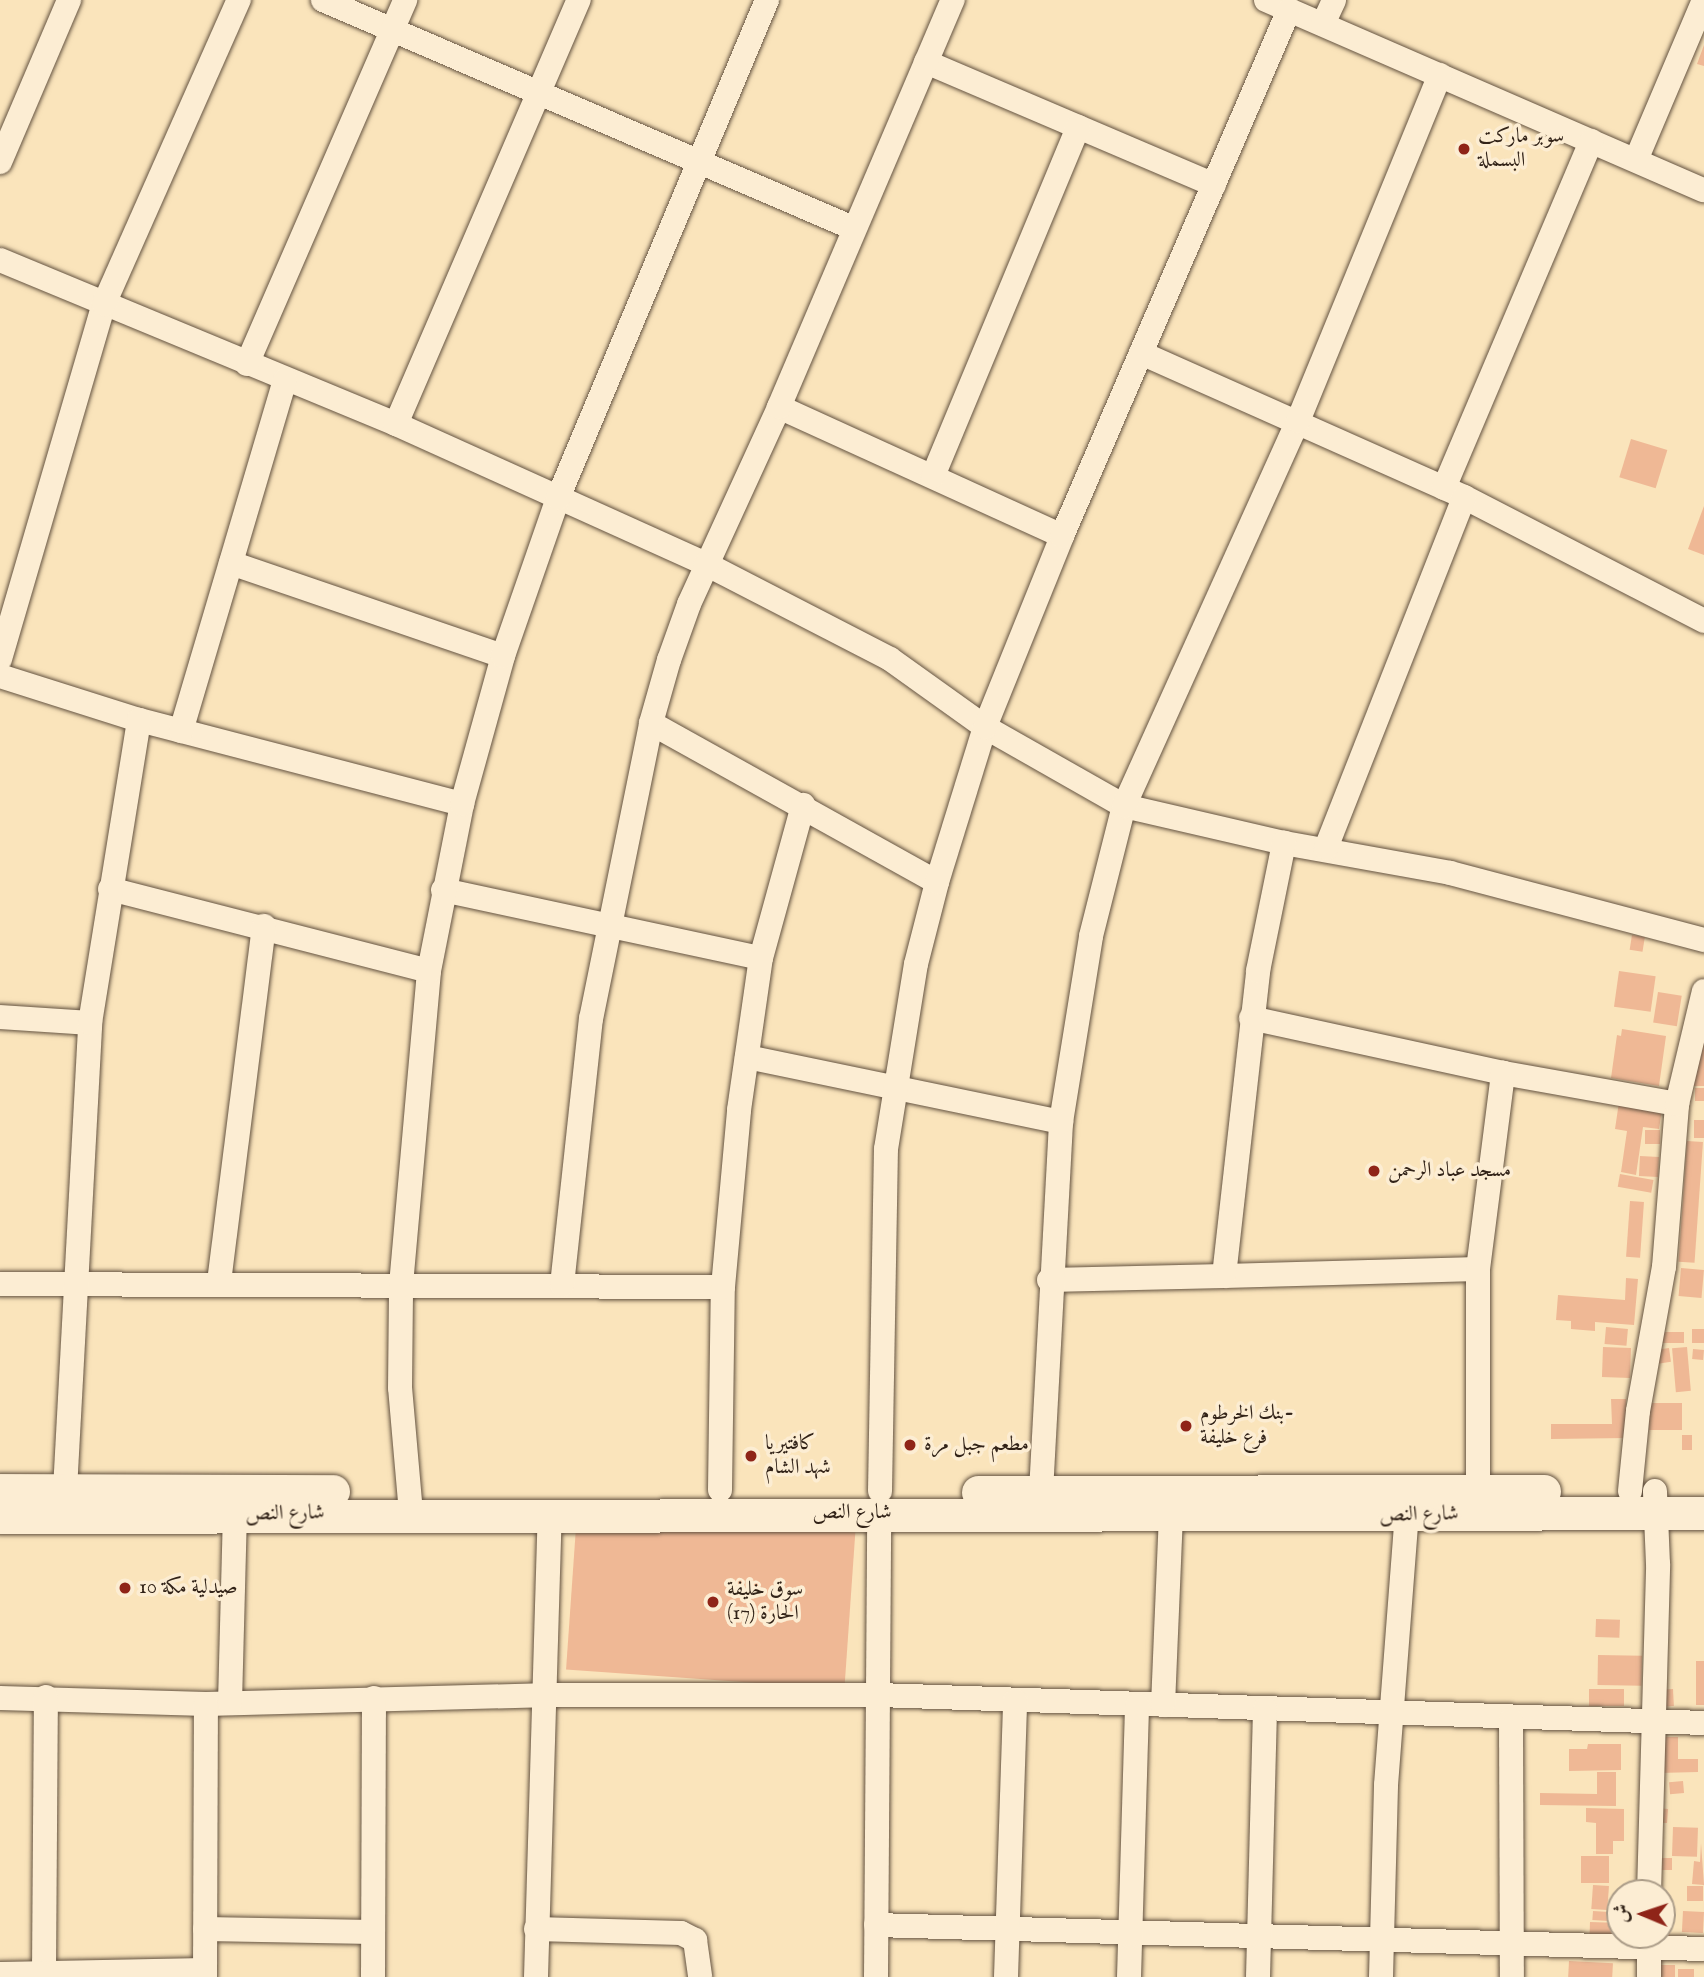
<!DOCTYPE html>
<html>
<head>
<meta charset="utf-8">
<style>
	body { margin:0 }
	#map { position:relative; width:1704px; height:1977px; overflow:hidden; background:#fae4bb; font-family:"IM FELL English",Amiri,serif }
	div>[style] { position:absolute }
	.building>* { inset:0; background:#efb895; transform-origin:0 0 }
	.roads { filter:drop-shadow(0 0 2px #645341) drop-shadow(0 0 2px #645341) }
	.minor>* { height:24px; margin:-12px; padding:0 12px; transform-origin:12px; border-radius:12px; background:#fcedd3 }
	.secondary>* { height:33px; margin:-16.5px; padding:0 16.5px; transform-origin:16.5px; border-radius:16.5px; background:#fcedd3 }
	.dots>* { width:19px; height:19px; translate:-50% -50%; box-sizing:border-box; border:4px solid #fcedd3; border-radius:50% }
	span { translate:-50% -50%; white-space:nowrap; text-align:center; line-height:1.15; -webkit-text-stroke:7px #fcedd3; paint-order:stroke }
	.poi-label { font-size:21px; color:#322318 }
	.left { translate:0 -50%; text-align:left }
	.street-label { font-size:21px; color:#322318 }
	.north { position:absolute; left:1606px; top:1879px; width:70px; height:70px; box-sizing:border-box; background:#fcedd3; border:2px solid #ab9c88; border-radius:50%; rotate:272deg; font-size:19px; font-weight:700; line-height:28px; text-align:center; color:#322318 }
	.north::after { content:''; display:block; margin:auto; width:24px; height:32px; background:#8f2418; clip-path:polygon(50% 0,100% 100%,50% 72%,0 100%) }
</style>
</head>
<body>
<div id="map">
	<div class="building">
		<div style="clip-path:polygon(1704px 45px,1704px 66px,1697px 64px)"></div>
		<div style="left:1631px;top:439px;width:38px;height:40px;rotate:17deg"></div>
		<div style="clip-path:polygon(1704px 506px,1704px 555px,1688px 549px)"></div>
		<div style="left:1632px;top:935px;width:13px;height:15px;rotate:9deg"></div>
		<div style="left:1619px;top:971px;width:37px;height:36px;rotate:8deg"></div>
		<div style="left:1658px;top:992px;width:24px;height:31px;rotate:9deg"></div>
		<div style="clip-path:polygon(1622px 1029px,1666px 1036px,1659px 1086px,1611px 1078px,1617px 1035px,1621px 1036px)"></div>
		<div style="clip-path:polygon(1704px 1031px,1704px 1086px,1689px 1086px)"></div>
		<div style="left:1695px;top:1088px;width:9px;height:13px"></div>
		<div style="clip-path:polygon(1619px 1102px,1662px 1109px,1659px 1129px,1643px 1127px,1636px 1175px,1621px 1172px,1627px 1131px,1615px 1129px)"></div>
		<div style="left:1694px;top:1120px;width:10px;height:18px"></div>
		<div style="left:1645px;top:1130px;width:15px;height:14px"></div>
		<div style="left:1687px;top:1141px;width:16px;height:121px;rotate:4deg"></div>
		<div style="left:1640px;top:1156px;width:19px;height:20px;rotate:3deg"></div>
		<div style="left:1620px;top:1174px;width:34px;height:13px;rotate:10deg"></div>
		<div style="left:1630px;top:1201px;width:14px;height:56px;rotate:4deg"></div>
		<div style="left:1681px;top:1268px;width:23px;height:28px;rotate:5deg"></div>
		<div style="clip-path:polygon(1626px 1278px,1638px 1279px,1634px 1325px,1595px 1322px,1595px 1331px,1571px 1329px,1571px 1321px,1556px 1320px,1558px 1295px,1625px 1300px)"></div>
		<div style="left:1606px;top:1327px;width:22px;height:17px;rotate:5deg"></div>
		<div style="left:1692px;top:1329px;width:12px;height:14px"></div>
		<div style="left:1659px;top:1332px;width:25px;height:11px"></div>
		<div style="left:1603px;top:1347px;width:28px;height:30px;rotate:2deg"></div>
		<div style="left:1687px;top:1347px;width:44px;height:15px;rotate:85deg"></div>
		<div style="left:1669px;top:1348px;width:14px;height:13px;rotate:82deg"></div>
		<div style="left:1693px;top:1349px;width:11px;height:10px;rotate:5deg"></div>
		<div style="clip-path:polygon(1611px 1399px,1626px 1399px,1626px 1438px,1551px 1439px,1551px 1424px,1612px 1424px)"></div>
		<div style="left:1649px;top:1403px;width:33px;height:27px"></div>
		<div style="left:1682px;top:1435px;width:10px;height:15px"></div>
		<div style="left:577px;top:1513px;width:279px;height:157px;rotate:4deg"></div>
		<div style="left:1596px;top:1619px;width:24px;height:18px;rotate:2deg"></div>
		<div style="left:1598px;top:1655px;width:44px;height:30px;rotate:1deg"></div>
		<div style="left:1696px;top:1661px;width:8px;height:44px"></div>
		<div style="left:1624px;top:1689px;width:17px;height:35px;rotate:90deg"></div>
		<div style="left:1673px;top:1689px;width:17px;height:13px;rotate:87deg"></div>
		<div style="clip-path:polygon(1657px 1737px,1678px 1737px,1678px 1759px,1698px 1759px,1698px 1772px,1658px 1773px)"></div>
		<div style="clip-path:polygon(1588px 1744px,1621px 1744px,1621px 1770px,1569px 1771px,1569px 1749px,1587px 1749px)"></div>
		<div style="clip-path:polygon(1597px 1772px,1616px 1772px,1616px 1806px,1540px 1805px,1540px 1793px,1597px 1794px)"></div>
		<div style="left:1683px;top:1781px;width:12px;height:14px;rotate:85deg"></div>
		<div style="clip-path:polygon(1586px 1808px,1624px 1809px,1624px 1841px,1613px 1841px,1613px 1854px,1596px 1854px,1596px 1823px,1586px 1822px)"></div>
		<div style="clip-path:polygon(1657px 1808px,1668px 1809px,1667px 1823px,1657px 1823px)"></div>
		<div style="left:1673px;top:1827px;width:25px;height:29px;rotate:2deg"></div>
		<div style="clip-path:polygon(1701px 1843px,1704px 1885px,1692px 1884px,1694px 1861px,1700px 1862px)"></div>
		<div style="left:1581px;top:1856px;width:28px;height:27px"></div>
		<div style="left:1672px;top:1858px;width:12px;height:14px;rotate:90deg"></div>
		<div style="left:1593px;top:1885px;width:16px;height:24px;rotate:4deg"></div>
		<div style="left:1703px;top:1886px;width:15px;height:16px;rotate:90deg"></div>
		<div style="left:1593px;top:1911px;width:16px;height:9px;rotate:4deg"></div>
		<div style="left:1683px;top:1911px;width:21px;height:21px;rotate:3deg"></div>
		<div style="left:1662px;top:1919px;width:8px;height:17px"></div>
		<div style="left:1590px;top:1922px;width:23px;height:12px;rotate:2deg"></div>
		<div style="left:1569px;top:1961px;width:44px;height:16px;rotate:3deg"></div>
		<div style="left:1660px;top:1965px;width:15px;height:12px"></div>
		<div style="left:1678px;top:1969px;width:16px;height:8px"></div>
	</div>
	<div class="roads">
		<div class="minor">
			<div style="left:323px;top:0;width:577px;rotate:23.28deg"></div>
			<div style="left:1266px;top:0;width:477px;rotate:23.5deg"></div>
			<div style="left:1323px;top:24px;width:26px;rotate:-65deg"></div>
			<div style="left:926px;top:62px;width:313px;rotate:23.1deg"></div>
			<div style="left:1636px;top:160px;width:174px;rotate:-67deg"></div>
			<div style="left:0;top:162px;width:176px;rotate:-66.9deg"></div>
			<div style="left:0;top:260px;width:429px;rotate:22.5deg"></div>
			<div style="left:396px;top:424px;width:340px;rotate:24.3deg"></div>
			<div style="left:706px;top:564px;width:207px;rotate:27.3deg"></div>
			<div style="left:890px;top:659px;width:117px;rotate:35.6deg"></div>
			<div style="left:985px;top:727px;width:160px;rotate:29.6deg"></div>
			<div style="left:1124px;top:806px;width:164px;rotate:13deg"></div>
			<div style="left:1284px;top:843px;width:169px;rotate:10.2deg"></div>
			<div style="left:1450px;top:873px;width:263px;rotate:14.8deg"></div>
			<div style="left:1141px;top:353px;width:354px;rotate:24deg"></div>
			<div style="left:1464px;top:497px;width:270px;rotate:27.3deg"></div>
			<div style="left:247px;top:364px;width:397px;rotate:-66.5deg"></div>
			<div style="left:779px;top:407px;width:311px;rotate:24.5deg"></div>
			<div style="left:396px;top:424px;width:462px;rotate:-66.7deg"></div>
			<div style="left:933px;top:476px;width:378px;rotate:-67.4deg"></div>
			<div style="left:1444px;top:488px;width:377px;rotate:-67deg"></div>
			<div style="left:231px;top:563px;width:287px;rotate:18.9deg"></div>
			<div style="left:0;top:659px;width:370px;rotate:-73.7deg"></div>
			<div style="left:104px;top:304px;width:333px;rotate:-66.1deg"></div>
			<div style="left:0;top:676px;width:146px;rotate:17.6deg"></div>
			<div style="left:139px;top:720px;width:334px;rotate:14.6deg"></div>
			<div style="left:651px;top:723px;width:327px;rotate:29.1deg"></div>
			<div style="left:181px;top:731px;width:366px;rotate:-73.5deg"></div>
			<div style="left:1326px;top:848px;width:377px;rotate:-68.5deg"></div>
			<div style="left:110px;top:889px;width:329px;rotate:14.4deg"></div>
			<div style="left:443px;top:890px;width:325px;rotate:12.1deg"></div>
			<div style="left:0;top:1017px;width:90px;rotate:3.8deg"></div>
			<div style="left:1251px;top:1018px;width:258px;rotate:12.3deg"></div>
			<div style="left:1503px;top:1073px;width:177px;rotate:10.1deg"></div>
			<div style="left:747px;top:1057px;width:321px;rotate:11.7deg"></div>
			<div style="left:1224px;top:1276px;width:254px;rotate:-1.6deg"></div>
			<div style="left:1049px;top:1280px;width:175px;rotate:-1.3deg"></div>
			<div style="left:1224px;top:1276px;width:307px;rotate:-83.6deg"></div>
			<div style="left:1258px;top:971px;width:131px;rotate:-78.5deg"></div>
			<div style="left:219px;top:1282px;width:359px;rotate:-82.8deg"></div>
			<div style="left:0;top:1284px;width:723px;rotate:0.24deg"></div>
			<div style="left:562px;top:1285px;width:268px;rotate:-83.8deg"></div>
			<div style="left:591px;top:1019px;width:302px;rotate:-78.5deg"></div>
			<div style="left:651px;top:723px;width:66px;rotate:-74.1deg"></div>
			<div style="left:669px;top:660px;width:59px;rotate:-70.3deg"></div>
			<div style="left:689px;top:604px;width:217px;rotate:-65.4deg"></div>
			<div style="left:779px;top:407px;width:443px;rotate:-66.9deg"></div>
			<div style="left:65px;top:1490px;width:468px;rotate:-86.9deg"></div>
			<div style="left:90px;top:1023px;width:307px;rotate:-80.8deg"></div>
			<div style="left:720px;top:1490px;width:203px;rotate:-89.2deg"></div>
			<div style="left:723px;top:1287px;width:178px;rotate:-84.8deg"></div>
			<div style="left:739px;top:1110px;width:154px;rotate:-81.8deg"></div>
			<div style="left:761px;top:958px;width:159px;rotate:-74.6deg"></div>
			<div style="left:1478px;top:1490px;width:221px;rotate:-90deg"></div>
			<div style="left:1478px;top:1269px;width:198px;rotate:-82.7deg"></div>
			<div style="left:880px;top:1491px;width:342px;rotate:-89deg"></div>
			<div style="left:886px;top:1149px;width:187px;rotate:-80.8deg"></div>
			<div style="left:916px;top:964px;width:85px;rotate:-75.6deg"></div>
			<div style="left:937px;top:882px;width:162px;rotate:-72.8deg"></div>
			<div style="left:985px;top:727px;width:206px;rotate:-68deg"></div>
			<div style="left:1062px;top:536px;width:573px;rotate:-66.66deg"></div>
			<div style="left:1630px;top:1491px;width:80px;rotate:-84.3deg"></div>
			<div style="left:1638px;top:1411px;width:146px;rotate:-79.8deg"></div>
			<div style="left:1664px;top:1267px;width:164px;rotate:-85.4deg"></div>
			<div style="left:1677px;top:1104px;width:116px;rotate:-76.6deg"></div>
			<div style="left:1041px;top:1492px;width:371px;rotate:-86.9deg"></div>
			<div style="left:1061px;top:1122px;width:188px;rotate:-80.8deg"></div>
			<div style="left:1091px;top:936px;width:134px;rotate:-75.8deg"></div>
			<div style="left:1124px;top:806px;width:422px;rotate:-65.7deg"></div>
			<div style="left:1298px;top:421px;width:374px;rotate:-67.7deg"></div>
			<div style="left:411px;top:1513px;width:125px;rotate:-95deg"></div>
			<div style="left:400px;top:1388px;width:103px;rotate:-89.4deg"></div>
			<div style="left:401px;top:1285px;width:315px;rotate:-84.9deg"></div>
			<div style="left:429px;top:971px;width:170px;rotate:-78.8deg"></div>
			<div style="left:462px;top:804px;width:154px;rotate:-74.5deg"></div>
			<div style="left:503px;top:656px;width:167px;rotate:-70.8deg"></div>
			<div style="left:558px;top:498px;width:540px;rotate:-67.23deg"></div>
			<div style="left:0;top:1698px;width:206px;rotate:1.7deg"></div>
			<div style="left:206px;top:1704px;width:336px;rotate:-1.5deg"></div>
			<div style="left:542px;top:1695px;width:336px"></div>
			<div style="left:878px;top:1695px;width:826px;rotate:1.94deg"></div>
			<div style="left:230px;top:1703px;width:188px;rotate:-88.5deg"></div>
			<div style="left:1163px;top:1705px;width:189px;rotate:-87.6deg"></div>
			<div style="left:1511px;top:1720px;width:257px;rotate:89.8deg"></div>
			<div style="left:1649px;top:1893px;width:329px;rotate:-88.4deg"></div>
			<div style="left:1658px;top:1564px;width:73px;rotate:-92.4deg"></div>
			<div style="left:876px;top:1925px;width:828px;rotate:1.66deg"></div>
			<div style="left:205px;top:1929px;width:168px;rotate:1deg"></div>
			<div style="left:536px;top:1929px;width:145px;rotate:1.6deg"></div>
			<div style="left:681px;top:1933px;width:16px;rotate:27deg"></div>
			<div style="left:695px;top:1940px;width:37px;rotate:82deg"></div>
			<div style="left:1649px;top:1935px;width:42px;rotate:90deg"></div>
			<div style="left:44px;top:1972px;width:275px;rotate:-89.6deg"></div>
			<div style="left:0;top:1974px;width:205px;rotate:-1.1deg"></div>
			<div style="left:205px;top:1977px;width:273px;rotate:-89.8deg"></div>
			<div style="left:373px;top:1977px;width:279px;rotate:-89.8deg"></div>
			<div style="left:536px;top:1977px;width:465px;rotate:-88.3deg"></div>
			<div style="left:876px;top:1977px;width:464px;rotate:-89.6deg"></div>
			<div style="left:1006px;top:1977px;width:276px;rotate:-88.1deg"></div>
			<div style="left:1129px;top:1977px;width:272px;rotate:-88.3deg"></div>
			<div style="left:1258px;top:1977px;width:268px;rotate:-88.5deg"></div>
			<div style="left:1381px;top:1977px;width:192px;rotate:-88.5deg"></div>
			<div style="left:1386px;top:1785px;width:271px;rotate:-85.6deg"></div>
		</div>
		<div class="secondary">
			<div style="left:0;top:1490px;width:333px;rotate:0.2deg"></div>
			<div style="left:978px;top:1492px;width:566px;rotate:-0.1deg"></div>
			<div style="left:0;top:1517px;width:1704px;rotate:-0.13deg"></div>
		</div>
	</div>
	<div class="dots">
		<div style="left:1464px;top:149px;background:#8f2418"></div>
		<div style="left:1374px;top:1171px;background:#8f2418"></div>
		<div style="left:1186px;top:1426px;background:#8f2418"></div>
		<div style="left:910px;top:1445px;background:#8f2418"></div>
		<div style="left:751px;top:1456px;background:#8f2418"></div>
		<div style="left:125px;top:1588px;background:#8f2418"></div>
		<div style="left:713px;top:1602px;background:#8f2418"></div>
	</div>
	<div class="poi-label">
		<span class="left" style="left:1478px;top:149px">سوبر ماركت<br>البسملة</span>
		<span class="left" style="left:1388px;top:1171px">مسجد عباد الرحمن</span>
		<span class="left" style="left:1200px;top:1426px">بنك الخرطوم-<br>فرع خليفة</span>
		<span class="left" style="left:765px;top:1456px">كافتيريا<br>شهد الشام</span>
		<span class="left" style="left:924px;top:1445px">مطعم جبل مرة</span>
		<span class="left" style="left:139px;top:1588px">صيدلية مكة 10</span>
		<span class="left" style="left:727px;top:1602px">سوق خليفة<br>الحارة (17)</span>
	</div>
	<div class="street-label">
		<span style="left:852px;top:1513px">شارع النص</span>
		<span style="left:285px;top:1514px;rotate:-1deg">شارع النص</span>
		<span style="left:1419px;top:1515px;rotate:-1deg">شارع النص</span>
	</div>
	<div class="north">ش</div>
</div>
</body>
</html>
